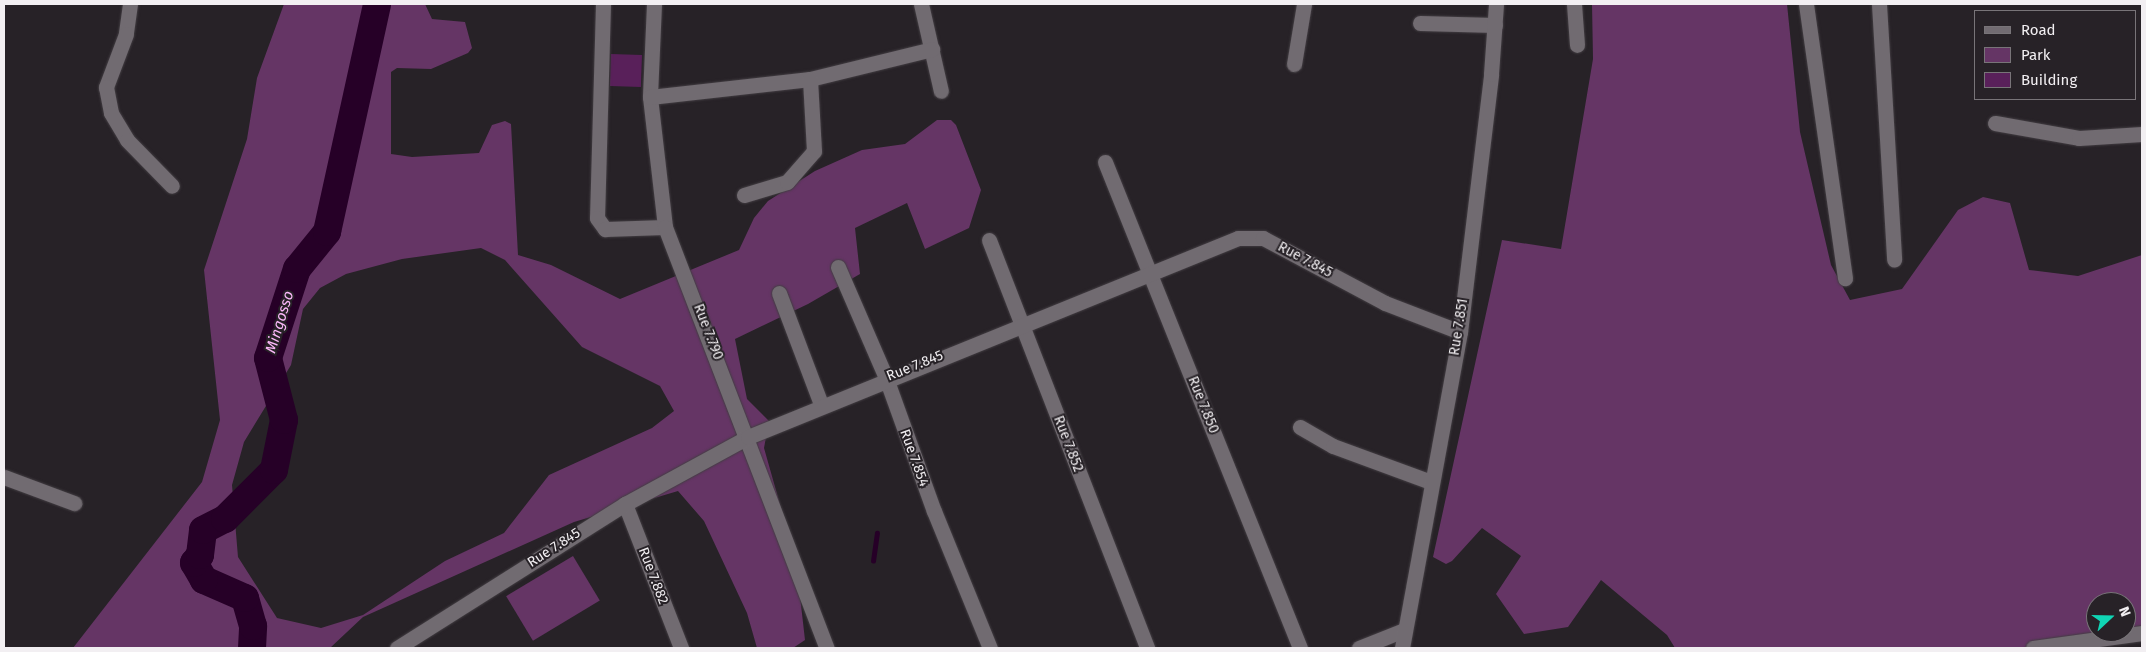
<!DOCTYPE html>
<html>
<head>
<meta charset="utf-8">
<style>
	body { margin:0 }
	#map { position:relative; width:2146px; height:652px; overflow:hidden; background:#272227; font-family:"Fira Sans",sans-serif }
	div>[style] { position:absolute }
	.green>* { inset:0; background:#653565; transform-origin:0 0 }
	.stream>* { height:4.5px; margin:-2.25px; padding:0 2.25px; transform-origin:2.25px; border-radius:2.25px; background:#260027 }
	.river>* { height:28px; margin:-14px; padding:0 14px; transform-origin:14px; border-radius:14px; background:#260027 }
	.building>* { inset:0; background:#59205a; transform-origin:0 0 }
	.roads { filter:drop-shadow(0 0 1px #423d42) drop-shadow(0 0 1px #423d42) }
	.minor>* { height:15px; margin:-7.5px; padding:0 7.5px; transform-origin:7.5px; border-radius:7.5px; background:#716b71 }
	span { translate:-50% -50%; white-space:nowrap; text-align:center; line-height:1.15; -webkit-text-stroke:4px #272227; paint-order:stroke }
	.street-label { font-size:14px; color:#f2eff2 }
	.water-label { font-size:15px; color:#fab7f9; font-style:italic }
	.frame { position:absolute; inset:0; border:5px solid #f2eff2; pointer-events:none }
	.legend { position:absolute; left:1974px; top:10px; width:162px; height:90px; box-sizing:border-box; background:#272227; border:1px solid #787478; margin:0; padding:6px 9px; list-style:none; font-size:15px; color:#f2eff2 }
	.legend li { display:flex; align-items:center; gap:10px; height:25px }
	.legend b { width:25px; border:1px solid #787478 }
	.north { position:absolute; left:2086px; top:592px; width:50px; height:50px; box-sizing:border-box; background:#272227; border:1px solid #787478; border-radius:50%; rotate:69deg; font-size:14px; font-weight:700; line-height:20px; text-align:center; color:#f2eff2 }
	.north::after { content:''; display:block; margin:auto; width:18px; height:22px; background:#10d5b4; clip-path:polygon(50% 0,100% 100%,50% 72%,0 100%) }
</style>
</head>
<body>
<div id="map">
	<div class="green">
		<div style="clip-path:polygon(evenodd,284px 4px,425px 4px,432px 19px,465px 22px,472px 48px,468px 53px,431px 69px,397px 68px,391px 72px,391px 154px,412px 157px,479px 153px,492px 125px,505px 121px,511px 124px,518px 255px,551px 265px,620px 299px,739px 250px,754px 218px,768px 201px,815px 171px,862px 150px,905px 144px,937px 120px,951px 120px,956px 125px,981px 190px,969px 228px,925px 249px,907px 203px,855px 228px,860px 274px,808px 304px,735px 339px,747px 399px,769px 421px,764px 448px,796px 561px,805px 640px,793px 648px,757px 648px,747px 613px,704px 521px,678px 491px,574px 522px,363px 617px,330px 648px,73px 648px,202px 482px,220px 420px,204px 270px,247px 139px,257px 78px,284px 4px,481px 248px,505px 260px,582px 347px,660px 386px,674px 411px,652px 428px,549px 475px,504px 533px,445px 561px,363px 615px,321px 628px,277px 618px,238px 557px,232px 485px,244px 442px,291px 365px,303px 309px,320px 288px,346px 274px,402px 259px,481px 248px)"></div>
		<div style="clip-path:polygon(evenodd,1592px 4px,1787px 4px,1800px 132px,1831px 265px,1850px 300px,1902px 289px,1958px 210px,1983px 197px,2010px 203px,2029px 270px,2078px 276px,2142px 255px,2142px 630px,2025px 648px,1675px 648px,1667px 635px,1601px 580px,1568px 627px,1524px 634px,1496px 594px,1521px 556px,1482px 528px,1452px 561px,1446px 564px,1433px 557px,1502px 240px,1561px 249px,1593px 59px,1592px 4px,2096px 602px,2126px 602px,2126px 632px,2096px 632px,2096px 602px)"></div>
		<div style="left:573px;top:556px;width:52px;height:78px;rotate:59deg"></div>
	</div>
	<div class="stream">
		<div style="left:873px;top:561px;width:28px;rotate:-82deg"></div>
	</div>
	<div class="river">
		<div style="left:252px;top:648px;width:22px;rotate:-87deg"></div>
		<div style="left:253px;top:626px;width:29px;rotate:-106deg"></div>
		<div style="left:245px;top:598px;width:45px;rotate:-156.3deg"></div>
		<div style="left:204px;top:580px;width:20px;rotate:-120deg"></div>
		<div style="left:194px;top:563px;width:10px;rotate:-53deg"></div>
		<div style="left:200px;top:555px;width:25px;rotate:-83deg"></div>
		<div style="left:203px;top:530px;width:25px;rotate:-27deg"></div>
		<div style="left:225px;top:519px;width:69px;rotate:-45deg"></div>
		<div style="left:274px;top:470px;width:51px;rotate:-78.7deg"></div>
		<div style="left:284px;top:420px;width:64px;rotate:-104.5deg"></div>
		<div style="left:268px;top:358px;width:94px;rotate:-72deg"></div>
		<div style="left:297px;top:269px;width:48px;rotate:-51deg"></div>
		<div style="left:327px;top:232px;width:233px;rotate:-77.6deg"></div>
	</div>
	<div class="building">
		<div style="left:611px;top:54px;width:31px;height:32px;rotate:2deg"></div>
	</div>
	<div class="roads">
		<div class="minor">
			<div style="left:130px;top:4px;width:30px;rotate:98deg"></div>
			<div style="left:126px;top:34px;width:57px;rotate:110.7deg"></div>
			<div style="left:106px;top:87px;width:26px;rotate:79deg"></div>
			<div style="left:111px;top:113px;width:31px;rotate:59deg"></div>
			<div style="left:127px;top:140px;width:64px;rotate:45.6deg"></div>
			<div style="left:603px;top:4px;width:214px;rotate:91.6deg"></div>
			<div style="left:597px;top:218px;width:14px;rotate:54deg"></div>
			<div style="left:605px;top:229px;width:60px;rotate:-1.9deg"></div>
			<div style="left:654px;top:4px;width:93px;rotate:92.5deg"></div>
			<div style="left:650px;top:97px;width:131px;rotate:83.4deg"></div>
			<div style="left:665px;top:227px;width:451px;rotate:69deg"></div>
			<div style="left:921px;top:4px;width:89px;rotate:77.1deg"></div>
			<div style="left:1574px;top:4px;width:41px;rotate:85.8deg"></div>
			<div style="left:1806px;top:4px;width:277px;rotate:81.9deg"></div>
			<div style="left:1879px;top:4px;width:256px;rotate:86.6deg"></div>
			<div style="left:1420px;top:23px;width:75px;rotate:1.5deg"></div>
			<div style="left:1294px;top:64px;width:61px;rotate:-80.5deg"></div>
			<div style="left:650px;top:97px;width:161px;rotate:-6.4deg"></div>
			<div style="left:810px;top:79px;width:126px;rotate:-13.8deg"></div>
			<div style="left:1995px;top:123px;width:85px;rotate:10.1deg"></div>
			<div style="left:2079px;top:138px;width:63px;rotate:-3.6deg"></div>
			<div style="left:1105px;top:162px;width:524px;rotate:68.14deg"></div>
			<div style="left:744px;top:195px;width:45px;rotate:-16.8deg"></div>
			<div style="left:787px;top:182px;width:41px;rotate:-48.9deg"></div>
			<div style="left:814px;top:151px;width:72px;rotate:-93.2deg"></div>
			<div style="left:989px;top:240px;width:438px;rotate:68.8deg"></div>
			<div style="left:838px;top:267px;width:121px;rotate:66.6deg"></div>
			<div style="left:886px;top:378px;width:141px;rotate:70.2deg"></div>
			<div style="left:934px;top:511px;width:148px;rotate:67.8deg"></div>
			<div style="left:779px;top:293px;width:119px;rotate:69.3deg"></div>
			<div style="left:1300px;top:427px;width:38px;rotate:30deg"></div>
			<div style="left:1333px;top:446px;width:104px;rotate:20.2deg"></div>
			<div style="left:4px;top:477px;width:75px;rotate:20.4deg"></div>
			<div style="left:625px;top:504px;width:155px;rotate:68.7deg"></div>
			<div style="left:397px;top:648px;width:270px;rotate:-32.3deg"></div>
			<div style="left:625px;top:504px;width:140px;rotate:-28.6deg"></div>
			<div style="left:748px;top:437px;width:529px;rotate:-22.1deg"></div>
			<div style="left:1238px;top:238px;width:25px"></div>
			<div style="left:1263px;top:238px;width:138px;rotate:28deg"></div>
			<div style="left:1385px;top:303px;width:80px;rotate:21.1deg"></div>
			<div style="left:1359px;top:648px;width:48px;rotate:-21.8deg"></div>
			<div style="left:1402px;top:648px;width:321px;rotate:-79.6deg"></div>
			<div style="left:1460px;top:332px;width:260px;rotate:-83.1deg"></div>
			<div style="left:1491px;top:74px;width:70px;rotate:-85.9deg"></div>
			<div style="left:2033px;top:648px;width:110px;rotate:-7.8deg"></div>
		</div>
	</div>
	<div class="street-label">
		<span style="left:1305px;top:260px;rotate:28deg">Rue 7.845</span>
		<span style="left:1459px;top:327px;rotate:-81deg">Rue 7.851</span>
		<span style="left:708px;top:332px;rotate:69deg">Rue 7.790</span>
		<span style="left:915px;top:366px;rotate:-22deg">Rue 7.845</span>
		<span style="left:1203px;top:405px;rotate:68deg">Rue 7.850</span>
		<span style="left:1068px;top:444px;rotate:69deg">Rue 7.852</span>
		<span style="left:914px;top:458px;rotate:70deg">Rue 7.854</span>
		<span style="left:554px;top:548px;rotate:-33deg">Rue 7.845</span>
		<span style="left:653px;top:576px;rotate:69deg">Rue 7.882</span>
	</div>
	<div class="water-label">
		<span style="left:280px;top:322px;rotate:-73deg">Mingosso</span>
	</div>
	<div class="frame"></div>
	<ul class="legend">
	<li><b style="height:6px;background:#716b71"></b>Road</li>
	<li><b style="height:14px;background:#653565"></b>Park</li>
	<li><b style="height:14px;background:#59205a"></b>Building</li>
	</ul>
	<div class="north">N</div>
</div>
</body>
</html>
